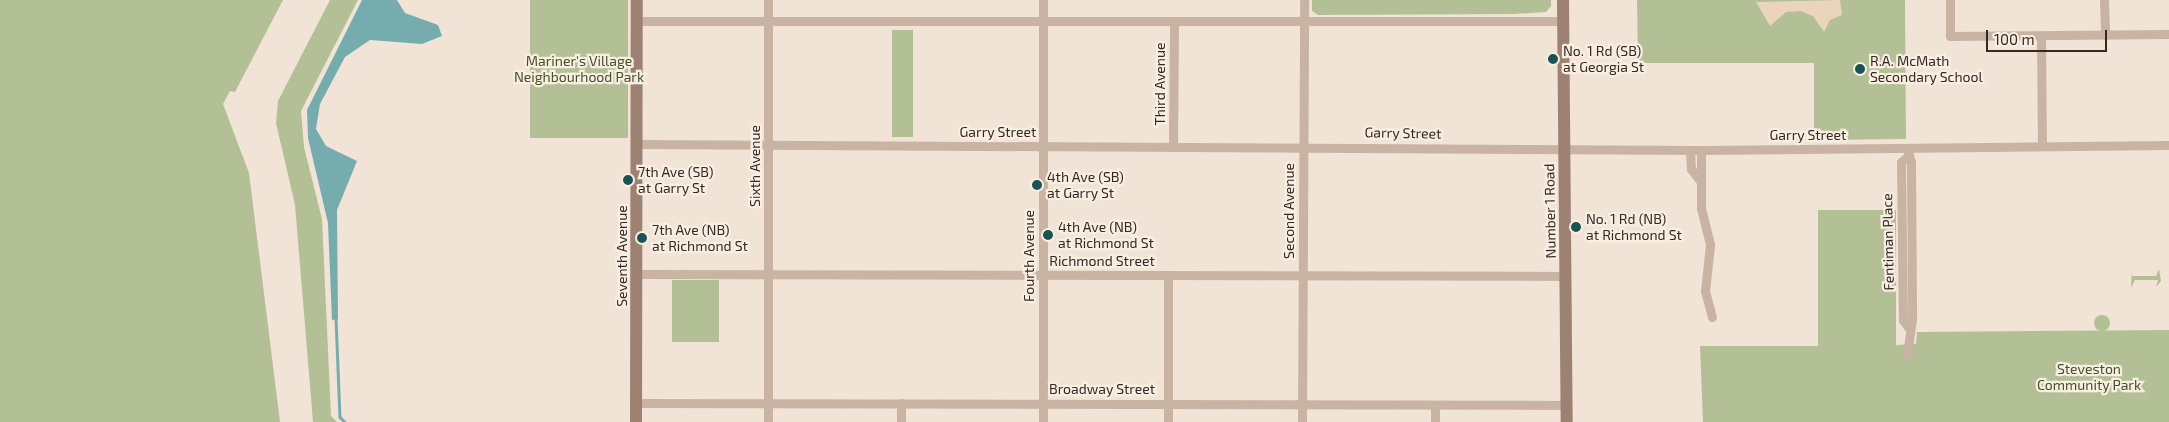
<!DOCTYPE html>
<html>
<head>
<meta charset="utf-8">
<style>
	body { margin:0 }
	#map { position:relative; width:2169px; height:422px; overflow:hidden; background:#f1e4d6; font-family:"Exo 2",sans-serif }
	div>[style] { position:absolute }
	.green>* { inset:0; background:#b3c096; transform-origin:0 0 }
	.round { border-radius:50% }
	.plaza>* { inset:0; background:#ead5bc }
	.water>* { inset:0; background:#75adaf }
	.stream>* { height:2.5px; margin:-1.25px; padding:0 1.25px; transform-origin:1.25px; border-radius:1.25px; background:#75adaf }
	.street>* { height:9px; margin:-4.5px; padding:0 4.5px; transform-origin:4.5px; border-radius:4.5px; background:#c9b3a2 }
	.secondary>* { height:12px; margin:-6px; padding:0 6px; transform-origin:6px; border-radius:6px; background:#9d8274 }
	.dots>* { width:14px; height:14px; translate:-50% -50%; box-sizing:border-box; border:2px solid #f9eee2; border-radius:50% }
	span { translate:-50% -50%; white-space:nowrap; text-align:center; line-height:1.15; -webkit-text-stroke:4.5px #f9eee2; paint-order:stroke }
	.poi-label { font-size:14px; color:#342925 }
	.left { translate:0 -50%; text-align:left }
	.park-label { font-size:14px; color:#445228 }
	.street-label { font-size:14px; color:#342925 }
	.scale { position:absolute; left:1986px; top:30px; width:121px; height:22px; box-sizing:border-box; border:2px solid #342925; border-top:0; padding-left:6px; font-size:15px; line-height:18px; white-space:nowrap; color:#342925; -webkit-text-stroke:4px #f9eee2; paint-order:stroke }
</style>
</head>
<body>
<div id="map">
	<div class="green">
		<div style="clip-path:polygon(0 0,283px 0,235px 92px,230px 91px,223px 104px,249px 173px,280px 422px,0 422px)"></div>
		<div style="clip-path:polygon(330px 0,358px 0,301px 111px,304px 147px,322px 219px,331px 416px,337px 422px,313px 422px,295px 205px,276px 123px,278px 101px)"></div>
		<div style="left:530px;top:0;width:98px;height:138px"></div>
		<div style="clip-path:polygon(1312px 0,1551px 0,1551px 6px,1546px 12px,1514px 14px,1318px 15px,1312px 11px)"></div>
		<div style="clip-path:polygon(1637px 0,1905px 0,1906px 139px,1814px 140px,1814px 63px,1638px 63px)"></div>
		<div style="left:892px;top:30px;width:21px;height:107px"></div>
		<div style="clip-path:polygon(1818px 210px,1896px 210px,1896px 345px,1916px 344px,1917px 332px,2169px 330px,2169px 422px,1703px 422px,1700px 346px,1818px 346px)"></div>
		<div style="clip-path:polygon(2132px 268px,2132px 276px,2156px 276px,2159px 269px,2161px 281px,2156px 287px,2158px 280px,2135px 280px,2131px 288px)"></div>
		<div style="left:672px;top:280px;width:47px;height:62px"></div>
		<div class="round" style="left:2094px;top:315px;width:16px;height:16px"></div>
	</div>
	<div class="plaza">
		<div style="clip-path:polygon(1840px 0,1842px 15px,1830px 20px,1824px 32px,1813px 16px,1800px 11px,1786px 12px,1770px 26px,1756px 2px)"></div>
	</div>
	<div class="water">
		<div style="clip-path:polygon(362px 0,397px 0,405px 13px,438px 25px,442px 36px,422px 44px,370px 40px,345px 57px,320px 104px,316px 129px,326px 146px,357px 161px,337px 210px,338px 319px,332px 320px,328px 223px,308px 138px,307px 110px)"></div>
	</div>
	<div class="stream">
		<div style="left:336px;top:318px;width:99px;rotate:87.7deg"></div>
		<div style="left:340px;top:417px;width:7px;rotate:45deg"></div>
	</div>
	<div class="street">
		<div style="left:1950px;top:0;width:36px;rotate:90deg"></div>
		<div style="left:1950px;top:36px;width:219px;rotate:-0.5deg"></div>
		<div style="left:2104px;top:0;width:35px;rotate:88deg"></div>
		<div style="left:637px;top:21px;width:926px"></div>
		<div style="left:2041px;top:36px;width:110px;rotate:89.5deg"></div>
		<div style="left:637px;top:144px;width:1064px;rotate:0.32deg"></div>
		<div style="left:1701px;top:150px;width:468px;rotate:-0.6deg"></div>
		<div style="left:1173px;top:145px;width:122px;rotate:-89.5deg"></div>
		<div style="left:1907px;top:148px;width:15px;rotate:74deg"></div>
		<div style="left:1911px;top:162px;width:157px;rotate:89.6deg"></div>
		<div style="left:1912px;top:319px;width:37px;rotate:98deg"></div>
		<div style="left:1690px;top:150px;width:19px;rotate:87deg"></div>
		<div style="left:1691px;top:169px;width:16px;rotate:52deg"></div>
		<div style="left:1701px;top:150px;width:58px;rotate:90deg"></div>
		<div style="left:1701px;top:208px;width:38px;rotate:76deg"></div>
		<div style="left:1710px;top:245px;width:46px;rotate:96.2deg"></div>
		<div style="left:1705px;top:291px;width:27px;rotate:75deg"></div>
		<div style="left:1907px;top:157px;width:8px;rotate:140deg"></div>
		<div style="left:1901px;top:162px;width:158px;rotate:89.3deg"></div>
		<div style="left:1903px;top:320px;width:9px;rotate:54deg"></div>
		<div style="left:637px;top:274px;width:929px;rotate:0.12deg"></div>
		<div style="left:1168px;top:275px;width:147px;rotate:90deg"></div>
		<div style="left:637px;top:403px;width:930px;rotate:0.12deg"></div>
		<div style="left:901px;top:403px;width:19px;rotate:90deg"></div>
		<div style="left:1435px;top:405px;width:17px;rotate:90deg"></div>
		<div style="left:768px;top:422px;width:422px;rotate:-90deg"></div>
		<div style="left:1043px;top:422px;width:422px;rotate:-90deg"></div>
		<div style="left:1302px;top:422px;width:422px;rotate:-89.7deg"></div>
	</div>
	<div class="secondary">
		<div style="left:1563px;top:0;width:422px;rotate:89.5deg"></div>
		<div style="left:636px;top:422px;width:422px;rotate:-89.9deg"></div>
	</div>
	<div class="dots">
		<div style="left:1553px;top:59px;background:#1a5356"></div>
		<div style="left:1860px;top:69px;background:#1a5356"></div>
		<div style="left:628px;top:180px;background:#1a5356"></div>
		<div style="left:1037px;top:185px;background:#1a5356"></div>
		<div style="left:1576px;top:227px;background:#1a5356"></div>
		<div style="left:1048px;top:235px;background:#1a5356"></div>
		<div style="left:642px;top:238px;background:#1a5356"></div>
	</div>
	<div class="poi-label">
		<span class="left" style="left:1563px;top:59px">No. 1 Rd (SB)<br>at Georgia St</span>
		<span class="left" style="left:1870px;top:69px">R.A. McMath<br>Secondary School</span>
		<span class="left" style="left:638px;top:180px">7th Ave (SB)<br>at Garry St</span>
		<span class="left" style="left:1047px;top:185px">4th Ave (SB)<br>at Garry St</span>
		<span class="left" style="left:1586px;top:227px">No. 1 Rd (NB)<br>at Richmond St</span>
		<span class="left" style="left:1058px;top:235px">4th Ave (NB)<br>at Richmond St</span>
		<span class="left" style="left:652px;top:238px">7th Ave (NB)<br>at Richmond St</span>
	</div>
	<div class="park-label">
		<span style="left:579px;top:69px">Mariner's Village<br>Neighbourhood Park</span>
		<span style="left:2089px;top:377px">Steveston<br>Community Park</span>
	</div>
	<div class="street-label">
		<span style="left:1160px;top:84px;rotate:-90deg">Third Avenue</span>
		<span style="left:998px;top:132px">Garry Street</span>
		<span style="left:1403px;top:133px;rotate:1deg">Garry Street</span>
		<span style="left:1808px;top:135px">Garry Street</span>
		<span style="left:755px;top:166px;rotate:-90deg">Sixth Avenue</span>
		<span style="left:1289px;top:211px;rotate:-90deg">Second Avenue</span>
		<span style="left:1550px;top:211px;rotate:-91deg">Number 1 Road</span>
		<span style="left:1888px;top:242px;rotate:-91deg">Fentiman Place</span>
		<span style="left:622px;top:256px;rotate:-90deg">Seventh Avenue</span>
		<span style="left:1029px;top:256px;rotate:-90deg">Fourth Avenue</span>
		<span style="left:1102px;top:261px">Richmond Street</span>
		<span style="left:1102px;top:389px">Broadway Street</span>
	</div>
	<div class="scale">100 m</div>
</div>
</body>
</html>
